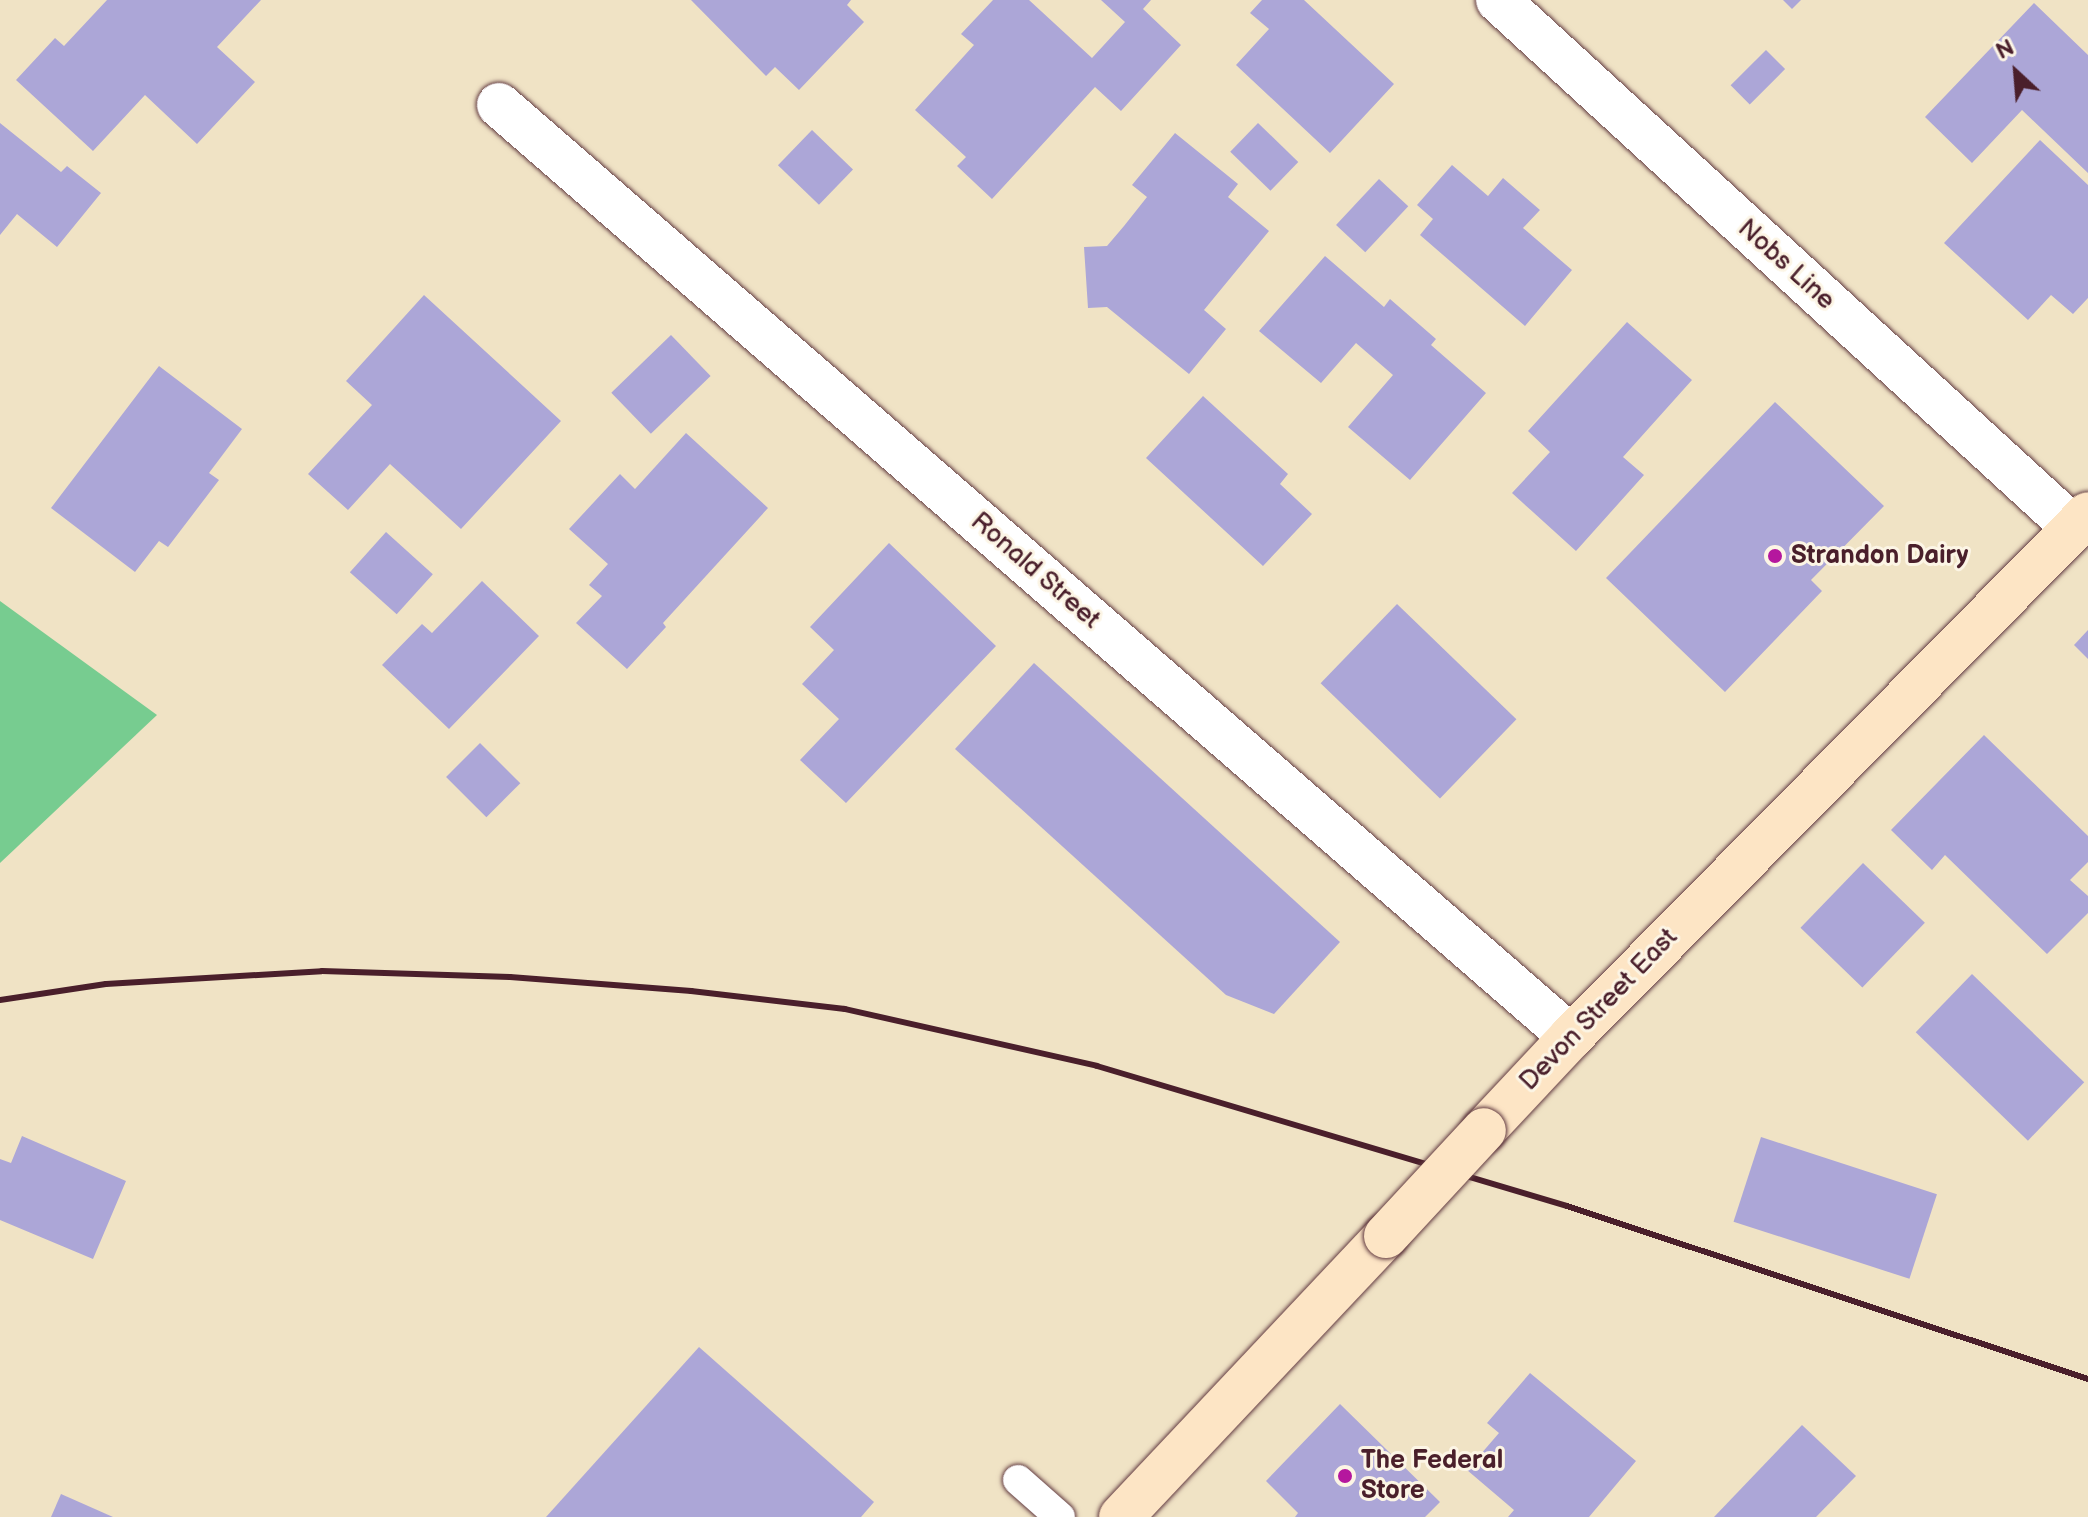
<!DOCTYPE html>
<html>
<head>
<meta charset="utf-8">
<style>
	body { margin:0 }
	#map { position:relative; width:2088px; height:1517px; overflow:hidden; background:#f0e3c5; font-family:"Balsamiq Sans",sans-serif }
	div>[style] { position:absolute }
	.green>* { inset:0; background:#77cc90 }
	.building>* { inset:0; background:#aca6d7; transform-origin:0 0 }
	.roads { filter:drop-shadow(0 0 2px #633c42) drop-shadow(0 0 2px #633c42) }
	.service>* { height:30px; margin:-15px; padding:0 15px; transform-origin:15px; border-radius:15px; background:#fff }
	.minor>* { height:44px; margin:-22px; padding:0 22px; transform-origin:22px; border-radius:22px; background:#fff }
	.secondary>* { height:44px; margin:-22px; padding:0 22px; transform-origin:22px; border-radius:22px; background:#fde5c5 }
	.rail>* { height:6px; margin:-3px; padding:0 3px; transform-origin:3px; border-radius:3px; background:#4a1f2b }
	.bridges { filter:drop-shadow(0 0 2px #633c42) drop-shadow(0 0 2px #633c42) }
	.secondary-bridge>* { height:44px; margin:-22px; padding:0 22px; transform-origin:22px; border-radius:22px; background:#fde5c5 }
	.dots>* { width:22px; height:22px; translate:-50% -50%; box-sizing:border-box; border:4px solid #fcf5e5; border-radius:50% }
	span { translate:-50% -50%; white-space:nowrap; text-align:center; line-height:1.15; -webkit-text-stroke:6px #fcf5e5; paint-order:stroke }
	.street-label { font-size:26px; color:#4a1f2b }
	.poi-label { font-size:26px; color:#4a1f2b; font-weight:700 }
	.left { translate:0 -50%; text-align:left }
	.north { position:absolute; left:1976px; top:32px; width:80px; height:80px; -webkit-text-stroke:6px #fcf5e5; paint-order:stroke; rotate:334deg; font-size:22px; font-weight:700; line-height:32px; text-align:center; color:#4a1f2b }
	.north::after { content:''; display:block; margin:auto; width:28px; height:36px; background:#4a1f2b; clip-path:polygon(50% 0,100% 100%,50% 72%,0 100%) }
</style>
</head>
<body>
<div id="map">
	<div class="green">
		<div style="clip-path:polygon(0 601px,157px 715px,0 863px)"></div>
	</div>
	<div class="building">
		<div style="clip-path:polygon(107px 0,261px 0,217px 47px,255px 82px,197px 144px,145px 95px,93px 151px,16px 80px,55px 38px,64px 46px)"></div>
		<div style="clip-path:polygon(691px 0,851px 0,847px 5px,864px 22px,799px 90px,775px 67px,766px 76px)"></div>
		<div style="clip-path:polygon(993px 0,1029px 0,1092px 58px,1125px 22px,1101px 0,1151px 0,1143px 9px,1181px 45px,1121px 111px,1095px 87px,992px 199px,957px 166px,966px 157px,915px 110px,974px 45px,961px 34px)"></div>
		<div style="clip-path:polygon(1262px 0,1304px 0,1394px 84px,1330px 153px,1236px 65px,1269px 29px,1250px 13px)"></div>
		<div style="clip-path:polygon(1783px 0,1801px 0,1792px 9px)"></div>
		<div style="clip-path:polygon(2034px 3px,2088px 55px,2088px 173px,2022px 110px,1972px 163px,1925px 117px)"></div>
		<div style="left:1766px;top:50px;width:27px;height:50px;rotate:45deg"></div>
		<div style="clip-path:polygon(0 123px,61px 172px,67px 166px,101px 193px,57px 247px,17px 214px,0 235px)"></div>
		<div style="left:1258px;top:123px;width:56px;height:40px;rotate:44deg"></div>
		<div style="left:812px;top:130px;width:57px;height:49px;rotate:44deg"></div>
		<div style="clip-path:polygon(1175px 133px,1238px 184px,1228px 197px,1269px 231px,1204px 310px,1226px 329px,1189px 374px,1107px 307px,1088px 308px,1084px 247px,1107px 246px,1124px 226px,1147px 197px,1132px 185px)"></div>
		<div style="clip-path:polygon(2040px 140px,2088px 185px,2088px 298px,2073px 314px,2051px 295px,2028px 320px,1944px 243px)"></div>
		<div style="clip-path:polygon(1452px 165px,1488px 196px,1503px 178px,1540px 210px,1523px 228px,1572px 270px,1525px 326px,1420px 235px,1433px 219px,1417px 205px)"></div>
		<div style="left:1379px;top:179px;width:40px;height:63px;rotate:43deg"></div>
		<div style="clip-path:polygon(1325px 256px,1384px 307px,1390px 299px,1436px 339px,1431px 345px,1486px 393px,1410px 480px,1348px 427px,1393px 375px,1356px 343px,1321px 383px,1259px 331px)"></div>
		<div style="clip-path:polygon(424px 295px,561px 421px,461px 529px,390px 464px,348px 510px,308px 474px,372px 405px,346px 381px)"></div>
		<div style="clip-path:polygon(1627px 322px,1692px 380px,1623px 457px,1644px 475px,1576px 551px,1512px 493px,1550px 452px,1528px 431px)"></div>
		<div style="left:671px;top:335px;width:57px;height:83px;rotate:46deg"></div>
		<div style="clip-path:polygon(159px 366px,242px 429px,209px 473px,219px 480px,168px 547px,159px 541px,135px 572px,51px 508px)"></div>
		<div style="clip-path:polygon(1203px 396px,1288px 474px,1280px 484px,1312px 514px,1263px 566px,1146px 458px)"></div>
		<div style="clip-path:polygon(1775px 402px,1884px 506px,1811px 580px,1822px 591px,1725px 692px,1606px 578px)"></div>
		<div style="clip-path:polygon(686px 433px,768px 508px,663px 623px,666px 627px,627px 669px,576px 623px,602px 596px,589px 585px,608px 564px,569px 529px,620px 474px,635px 489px)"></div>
		<div style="left:386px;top:532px;width:63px;height:54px;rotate:42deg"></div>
		<div style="clip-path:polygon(889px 543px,996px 646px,846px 803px,800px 760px,839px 719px,802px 684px,834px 650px,810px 627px)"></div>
		<div style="clip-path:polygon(482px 581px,539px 636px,449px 729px,382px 665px,422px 624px,432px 633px)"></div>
		<div style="left:1397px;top:604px;width:166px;height:110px;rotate:44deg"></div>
		<div style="clip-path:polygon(2088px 630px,2088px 659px,2074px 645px)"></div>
		<div style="clip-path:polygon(1034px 663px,1340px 942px,1274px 1014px,1226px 995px,955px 749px)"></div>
		<div style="clip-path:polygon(1984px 735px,2088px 836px,2088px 862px,2070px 880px,2088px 896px,2088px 913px,2047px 954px,1945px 855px,1932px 870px,1891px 830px)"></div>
		<div style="left:480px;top:743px;width:57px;height:48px;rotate:45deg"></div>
		<div style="left:1863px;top:863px;width:86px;height:90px;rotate:44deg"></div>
		<div style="left:1972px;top:974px;width:156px;height:81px;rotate:44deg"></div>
		<div style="clip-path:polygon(22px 1136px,126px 1181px,93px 1259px,0 1220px,0 1159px,11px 1163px)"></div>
		<div style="left:1761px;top:1137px;width:185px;height:89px;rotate:18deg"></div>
		<div style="clip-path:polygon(699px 1347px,874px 1502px,861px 1517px,546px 1517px)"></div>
		<div style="clip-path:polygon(1530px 1373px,1636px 1461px,1589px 1517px,1508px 1517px,1514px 1510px,1467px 1470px,1499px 1433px,1487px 1423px)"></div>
		<div style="clip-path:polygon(1340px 1404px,1440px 1502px,1425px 1517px,1295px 1517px,1298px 1513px,1266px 1481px)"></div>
		<div style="clip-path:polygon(1802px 1425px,1856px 1476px,1816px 1517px,1714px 1517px)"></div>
		<div style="clip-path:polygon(61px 1494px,113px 1517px,51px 1517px)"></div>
	</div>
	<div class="roads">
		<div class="service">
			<div style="left:1018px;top:1480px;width:56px;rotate:41.4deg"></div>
		</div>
		<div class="minor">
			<div style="left:1498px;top:0;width:781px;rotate:42.51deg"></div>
			<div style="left:499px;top:105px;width:1420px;rotate:41deg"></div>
		</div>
		<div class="secondary">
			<div style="left:1484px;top:1130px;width:127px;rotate:-46.9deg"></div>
			<div style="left:1571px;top:1037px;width:735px;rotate:-45.33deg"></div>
			<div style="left:1121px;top:1517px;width:386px;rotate:-46.7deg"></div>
		</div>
	</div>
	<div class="rail">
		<div style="left:0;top:1000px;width:107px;rotate:-8.6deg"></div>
		<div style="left:106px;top:984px;width:216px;rotate:-3.4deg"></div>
		<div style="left:322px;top:971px;width:188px;rotate:1.8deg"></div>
		<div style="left:510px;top:977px;width:182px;rotate:4.4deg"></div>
		<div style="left:691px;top:991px;width:155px;rotate:6.7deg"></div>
		<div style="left:845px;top:1009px;width:258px;rotate:12.7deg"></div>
		<div style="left:1097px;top:1066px;width:490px;rotate:16.6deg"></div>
		<div style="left:1567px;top:1206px;width:549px;rotate:18.37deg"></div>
	</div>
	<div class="bridges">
		<div class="secondary-bridge">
			<div style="left:1386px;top:1236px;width:144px;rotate:-47.2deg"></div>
		</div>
	</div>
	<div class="dots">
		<div style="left:1775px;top:556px;background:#b5179e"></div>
		<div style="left:1345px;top:1476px;background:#b5179e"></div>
	</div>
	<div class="street-label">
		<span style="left:1786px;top:265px;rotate:42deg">Nobs Line</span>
		<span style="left:1035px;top:571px;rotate:41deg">Ronald Street</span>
		<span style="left:1599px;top:1010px;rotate:-46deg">Devon Street East</span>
	</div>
	<div class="poi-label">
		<span class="left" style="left:1791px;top:556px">Strandon Dairy</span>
		<span class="left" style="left:1361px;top:1476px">The Federal<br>Store</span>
	</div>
	<div class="north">N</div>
</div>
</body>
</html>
